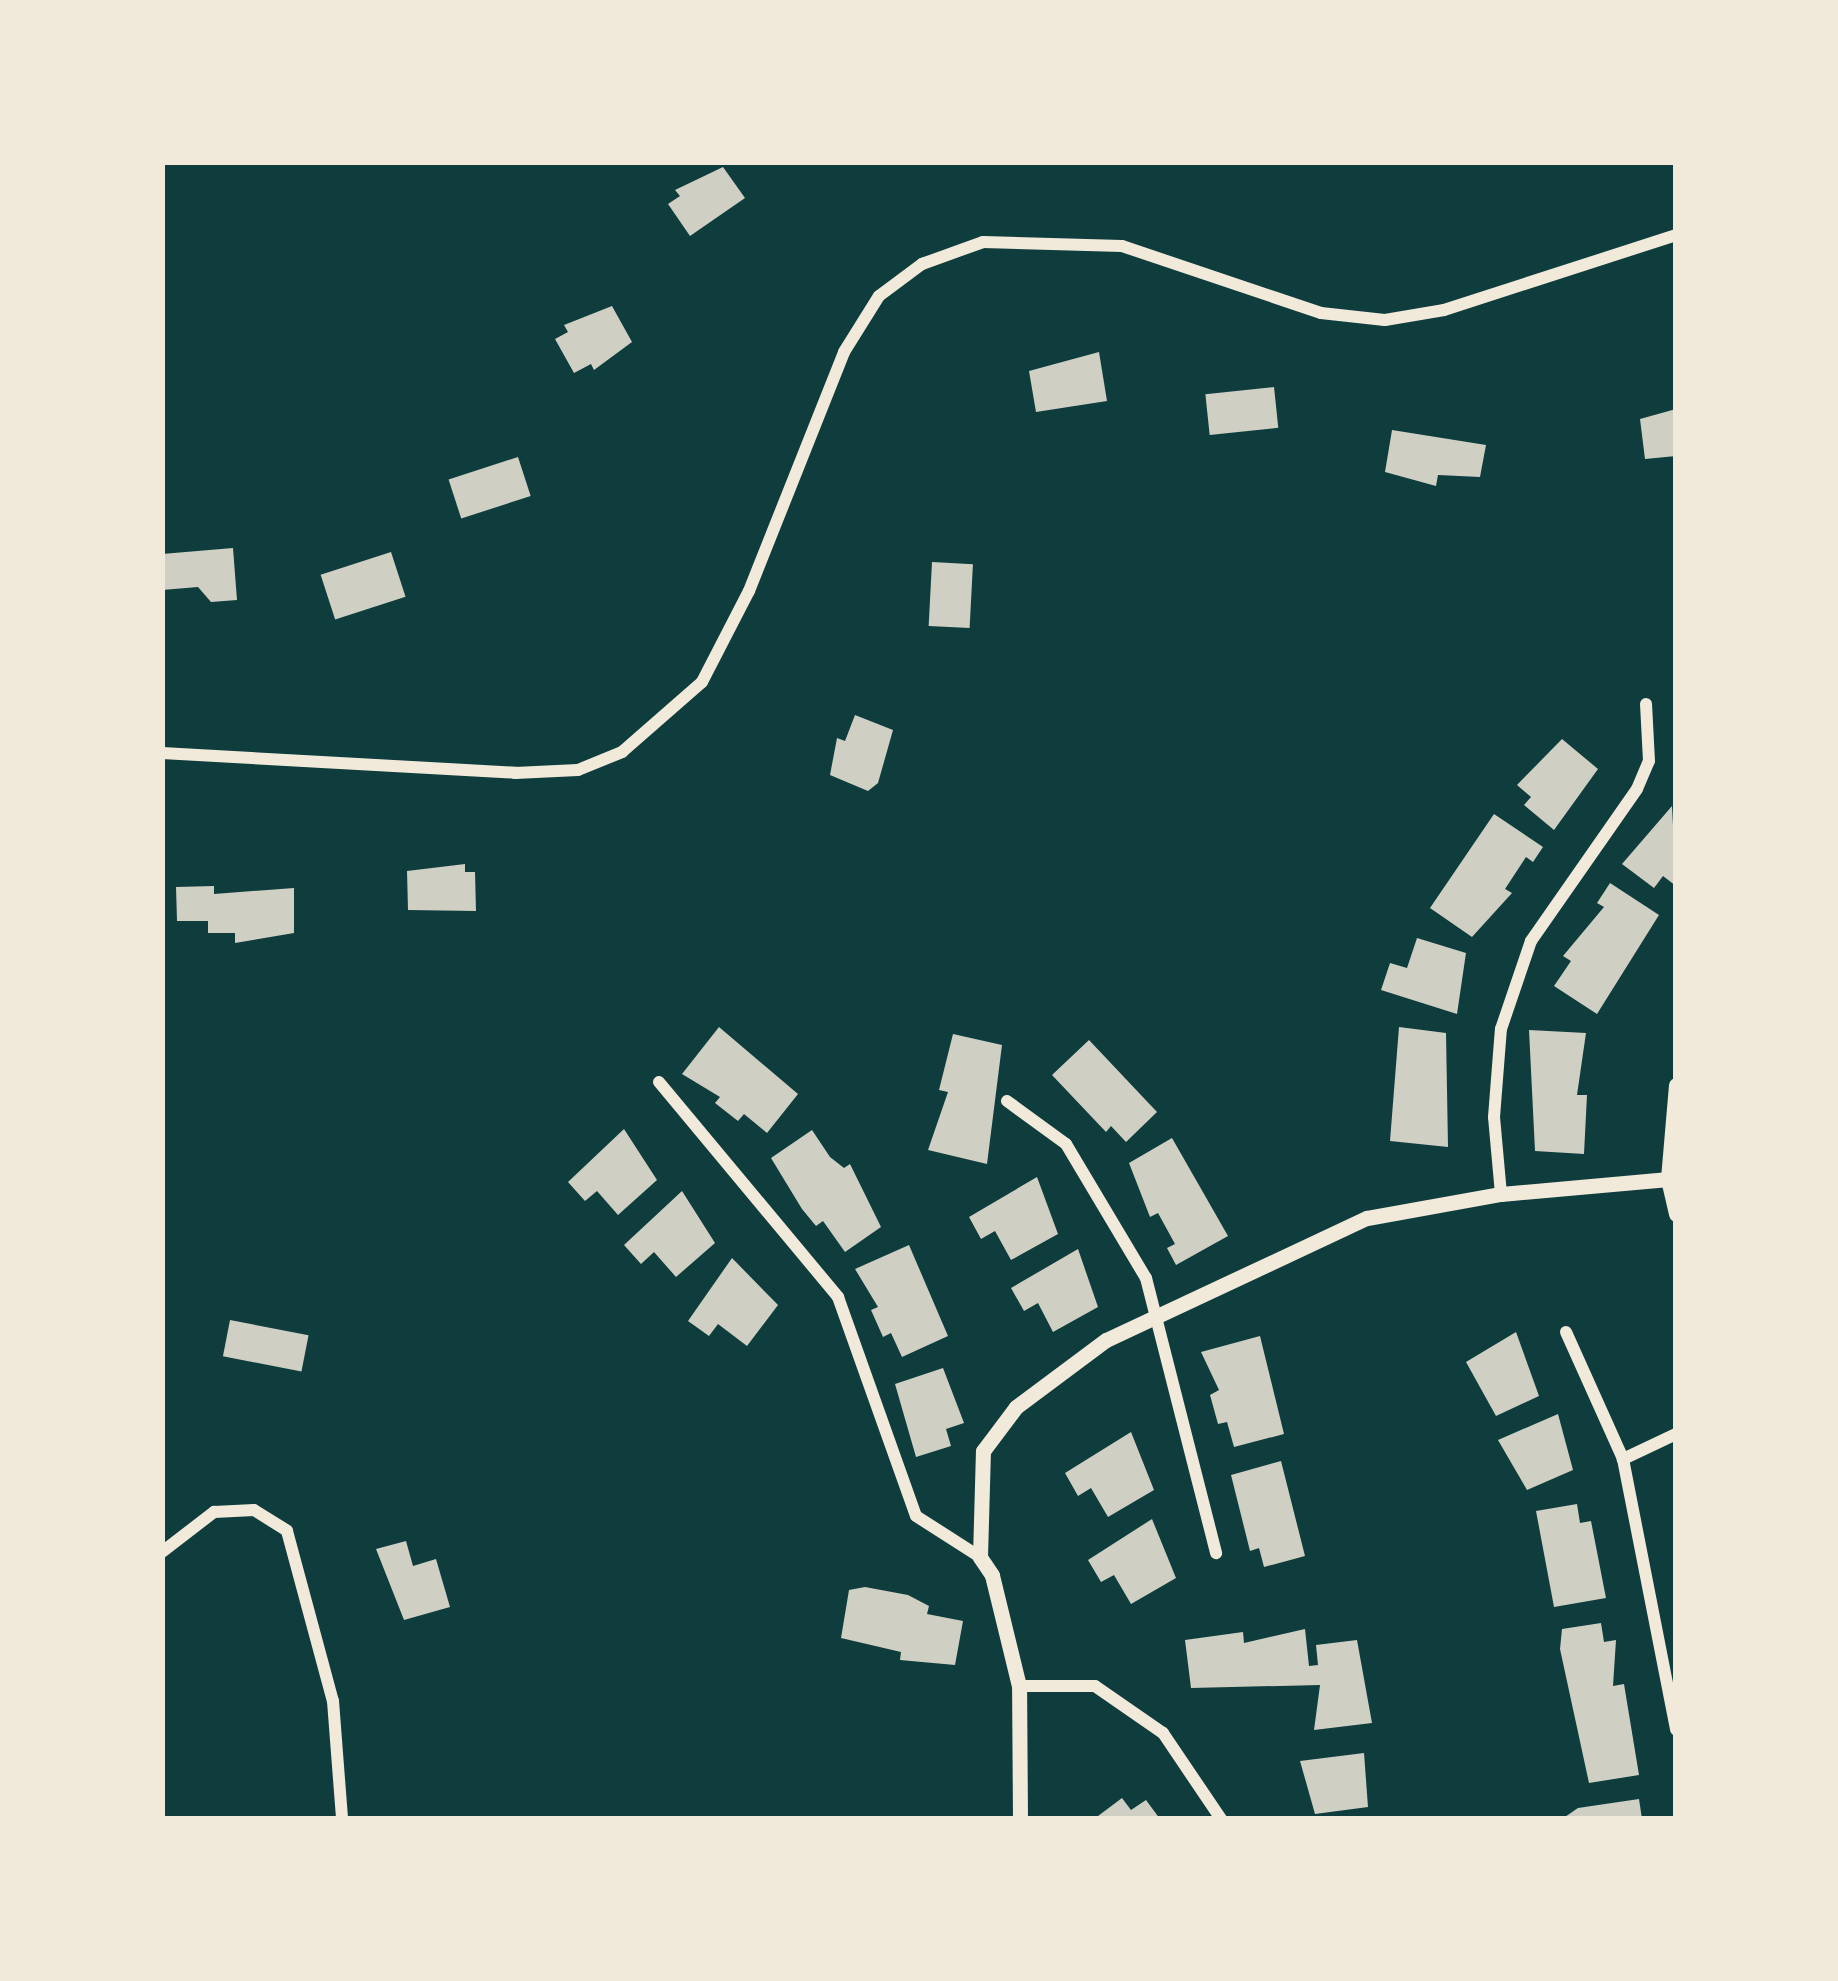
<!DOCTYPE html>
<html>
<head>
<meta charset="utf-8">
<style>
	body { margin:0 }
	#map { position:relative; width:1838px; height:1981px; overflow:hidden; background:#0f3d3e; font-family:"Titillium Web",sans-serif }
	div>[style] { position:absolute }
	.building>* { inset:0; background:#cfcfc3; transform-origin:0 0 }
	.minor>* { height:12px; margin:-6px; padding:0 6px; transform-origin:6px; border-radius:6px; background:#f1e9da }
	.tertiary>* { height:15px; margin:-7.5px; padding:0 7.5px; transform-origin:7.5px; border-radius:7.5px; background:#f1e9da }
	span { translate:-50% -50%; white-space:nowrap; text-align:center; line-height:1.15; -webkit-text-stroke:9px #f1e9da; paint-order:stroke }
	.frame { position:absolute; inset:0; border:165px solid #f1e9da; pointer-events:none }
</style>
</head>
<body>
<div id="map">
	<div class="building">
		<div style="clip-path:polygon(723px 167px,745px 198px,690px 236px,668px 204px,680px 196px,675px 190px)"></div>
		<div style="clip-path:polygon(612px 306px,632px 342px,594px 370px,591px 364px,574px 373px,555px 339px,568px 332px,564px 325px)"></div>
		<div style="clip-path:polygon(1099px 352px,1107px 401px,1036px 412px,1029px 371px)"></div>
		<div style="left:1274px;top:387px;width:41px;height:69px;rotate:84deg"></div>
		<div style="clip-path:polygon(1676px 409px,1676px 456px,1645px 459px,1640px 419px)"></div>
		<div style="clip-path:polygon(1392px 430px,1486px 445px,1480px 477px,1438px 475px,1436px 486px,1385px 472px)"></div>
		<div style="left:518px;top:457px;width:41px;height:73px;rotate:72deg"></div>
		<div style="clip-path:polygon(233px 548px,237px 600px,211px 602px,198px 587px,162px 590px,162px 554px)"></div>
		<div style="left:391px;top:552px;width:47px;height:74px;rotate:72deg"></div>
		<div style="left:932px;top:562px;width:41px;height:64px;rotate:3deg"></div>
		<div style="clip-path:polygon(855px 715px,893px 730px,878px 783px,868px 791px,830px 775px,837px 738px,845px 741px)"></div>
		<div style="clip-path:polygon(1562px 739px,1598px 769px,1554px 830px,1524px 805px,1531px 797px,1517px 785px)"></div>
		<div style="clip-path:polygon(1672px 806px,1676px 886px,1663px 876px,1654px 888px,1622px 864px)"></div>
		<div style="clip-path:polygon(1494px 814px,1543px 847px,1533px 862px,1526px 857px,1505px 889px,1512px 893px,1472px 937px,1430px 908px)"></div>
		<div style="clip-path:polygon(465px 864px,465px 872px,475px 872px,476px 911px,408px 910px,407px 871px)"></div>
		<div style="clip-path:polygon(1610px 883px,1659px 915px,1597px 1014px,1554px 986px,1571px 961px,1563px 956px,1604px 907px,1597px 903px)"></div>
		<div style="clip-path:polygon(214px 886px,214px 894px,294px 888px,294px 933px,235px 943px,235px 933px,208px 933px,208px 921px,177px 921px,176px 887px)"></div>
		<div style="clip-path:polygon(1417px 938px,1466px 953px,1457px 1014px,1381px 990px,1390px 963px,1407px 968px)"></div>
		<div style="clip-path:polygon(719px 1027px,798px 1094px,767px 1133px,744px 1114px,738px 1121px,715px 1103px,720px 1097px,682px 1074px)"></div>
		<div style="clip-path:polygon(1399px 1027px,1446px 1033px,1448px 1147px,1390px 1141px)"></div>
		<div style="clip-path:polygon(1529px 1030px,1586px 1033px,1577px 1095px,1587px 1095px,1584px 1154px,1535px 1151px)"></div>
		<div style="clip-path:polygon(953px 1034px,1002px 1045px,987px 1164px,928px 1150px,948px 1092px,939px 1090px)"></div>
		<div style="clip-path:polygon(1089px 1040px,1157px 1112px,1126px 1142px,1111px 1126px,1106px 1132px,1052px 1075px)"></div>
		<div style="clip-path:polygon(624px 1129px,657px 1180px,618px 1215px,597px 1191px,585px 1201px,568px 1182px)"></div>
		<div style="clip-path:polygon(812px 1130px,830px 1157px,844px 1168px,850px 1164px,881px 1227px,845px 1252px,823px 1221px,816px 1226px,802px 1209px,771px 1158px)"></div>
		<div style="clip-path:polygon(1172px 1138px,1228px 1236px,1176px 1265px,1167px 1248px,1175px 1244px,1158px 1213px,1150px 1217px,1129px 1163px)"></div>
		<div style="clip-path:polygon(1037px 1177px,1058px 1234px,1011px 1260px,995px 1231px,981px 1239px,969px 1217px)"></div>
		<div style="clip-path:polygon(682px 1191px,715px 1243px,676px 1277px,654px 1252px,641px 1264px,624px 1245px)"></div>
		<div style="clip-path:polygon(909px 1245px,948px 1336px,902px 1357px,891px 1333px,883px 1337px,871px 1310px,878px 1307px,855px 1269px)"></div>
		<div style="clip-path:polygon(1078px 1249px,1098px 1307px,1053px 1332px,1038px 1303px,1024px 1311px,1011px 1288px)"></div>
		<div style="clip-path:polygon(732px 1258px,778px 1305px,747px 1346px,718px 1324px,709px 1336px,688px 1321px)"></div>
		<div style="left:230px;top:1320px;width:80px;height:37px;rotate:11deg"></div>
		<div style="clip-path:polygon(1516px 1332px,1539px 1396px,1496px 1416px,1466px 1362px)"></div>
		<div style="clip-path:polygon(1260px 1336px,1284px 1434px,1234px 1447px,1227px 1422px,1218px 1424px,1210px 1395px,1219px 1390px,1201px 1352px)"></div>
		<div style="clip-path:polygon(943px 1368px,964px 1423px,946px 1429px,951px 1446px,916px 1457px,895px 1384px)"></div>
		<div style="clip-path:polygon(1558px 1414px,1573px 1470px,1527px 1490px,1498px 1440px)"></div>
		<div style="clip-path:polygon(1131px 1432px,1154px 1490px,1108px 1517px,1091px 1488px,1078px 1496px,1065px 1473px)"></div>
		<div style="clip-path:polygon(1281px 1461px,1305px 1556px,1264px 1567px,1259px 1548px,1250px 1551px,1231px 1475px)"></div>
		<div style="clip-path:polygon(1577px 1504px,1580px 1523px,1591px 1521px,1606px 1598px,1554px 1607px,1536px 1511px)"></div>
		<div style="clip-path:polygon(1152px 1519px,1176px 1578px,1131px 1604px,1114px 1575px,1101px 1582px,1088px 1560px)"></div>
		<div style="clip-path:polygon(406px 1541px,413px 1566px,436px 1559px,450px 1607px,404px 1620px,376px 1549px)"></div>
		<div style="clip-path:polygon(865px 1587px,908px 1595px,929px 1606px,927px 1614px,963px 1621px,955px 1665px,900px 1660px,901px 1652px,841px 1638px,849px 1590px)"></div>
		<div style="clip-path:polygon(1601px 1623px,1604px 1642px,1616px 1640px,1613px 1686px,1624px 1684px,1639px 1775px,1589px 1783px,1560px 1649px,1562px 1629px)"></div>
		<div style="clip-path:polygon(1305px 1629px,1309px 1666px,1318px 1665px,1316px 1645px,1357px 1640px,1372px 1723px,1314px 1730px,1320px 1685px,1191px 1688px,1185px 1640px,1243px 1632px,1244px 1643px)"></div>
		<div style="clip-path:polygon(1364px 1753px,1368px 1807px,1315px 1814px,1300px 1761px)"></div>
		<div style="clip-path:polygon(1122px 1798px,1131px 1810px,1146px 1800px,1160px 1819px,1094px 1819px)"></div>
		<div style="clip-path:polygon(1639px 1799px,1642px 1819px,1562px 1819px,1578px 1808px)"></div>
	</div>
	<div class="minor">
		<div style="left:162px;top:753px;width:354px;rotate:3.2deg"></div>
		<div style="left:515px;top:773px;width:63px;rotate:-2.7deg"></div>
		<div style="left:578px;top:770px;width:48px;rotate:-22.2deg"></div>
		<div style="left:622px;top:752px;width:106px;rotate:-41.2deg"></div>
		<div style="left:702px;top:682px;width:102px;rotate:-62.7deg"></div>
		<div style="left:749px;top:591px;width:257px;rotate:-68.3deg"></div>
		<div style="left:844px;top:352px;width:66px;rotate:-58deg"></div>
		<div style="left:879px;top:296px;width:54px;rotate:-36.7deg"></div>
		<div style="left:922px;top:264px;width:65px;rotate:-19.8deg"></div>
		<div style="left:983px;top:242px;width:139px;rotate:1.6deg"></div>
		<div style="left:1122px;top:246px;width:210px;rotate:18.6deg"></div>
		<div style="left:1321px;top:313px;width:64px;rotate:6.2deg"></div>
		<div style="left:1385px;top:320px;width:60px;rotate:-9.6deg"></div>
		<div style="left:1444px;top:310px;width:244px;rotate:-17.9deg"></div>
		<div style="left:659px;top:1082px;width:280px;rotate:50.2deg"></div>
		<div style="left:838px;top:1297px;width:232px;rotate:70.4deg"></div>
		<div style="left:916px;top:1516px;width:76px;rotate:32.6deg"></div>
		<div style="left:1007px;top:1101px;width:73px;rotate:36.1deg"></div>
		<div style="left:1066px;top:1144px;width:156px;rotate:59.2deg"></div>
		<div style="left:1146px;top:1278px;width:284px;rotate:75.7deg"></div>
		<div style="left:1501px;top:1194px;width:77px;rotate:-95.2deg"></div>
		<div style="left:1494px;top:1117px;width:88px;rotate:-85.5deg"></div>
		<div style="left:1501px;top:1029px;width:93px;rotate:-71.2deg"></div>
		<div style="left:1531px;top:941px;width:185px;rotate:-55.1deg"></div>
		<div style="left:1637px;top:789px;width:30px;rotate:-67deg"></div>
		<div style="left:1649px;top:761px;width:57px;rotate:-93deg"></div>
		<div style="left:1566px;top:1332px;width:139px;rotate:65.8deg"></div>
		<div style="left:1676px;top:1434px;width:59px;rotate:154.7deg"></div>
		<div style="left:1623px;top:1459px;width:276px;rotate:78.9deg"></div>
		<div style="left:162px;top:1552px;width:66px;rotate:-37.6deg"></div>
		<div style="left:214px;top:1512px;width:40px;rotate:-2.9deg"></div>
		<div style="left:254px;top:1510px;width:39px;rotate:32deg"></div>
		<div style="left:287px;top:1531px;width:176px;rotate:74.9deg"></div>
		<div style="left:333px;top:1701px;width:118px;rotate:85.6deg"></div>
		<div style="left:1019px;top:1686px;width:76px"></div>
		<div style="left:1095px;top:1686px;width:83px;rotate:34.7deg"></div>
		<div style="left:1163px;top:1733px;width:104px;rotate:56deg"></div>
	</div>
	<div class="tertiary">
		<div style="left:1676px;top:1085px;width:94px;rotate:94.9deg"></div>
		<div style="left:1668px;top:1179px;width:36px;rotate:77deg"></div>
		<div style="left:1020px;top:1819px;width:133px;rotate:-90.4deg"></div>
		<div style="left:1019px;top:1686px;width:114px;rotate:-103.7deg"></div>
		<div style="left:992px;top:1575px;width:22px;rotate:-124deg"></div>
		<div style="left:980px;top:1557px;width:106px;rotate:-88.4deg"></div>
		<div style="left:983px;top:1451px;width:55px;rotate:-53.1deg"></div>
		<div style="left:1016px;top:1407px;width:112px;rotate:-36.7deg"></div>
		<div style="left:1106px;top:1340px;width:288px;rotate:-25.1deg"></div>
		<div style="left:1367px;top:1218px;width:136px;rotate:-10.2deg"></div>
		<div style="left:1501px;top:1194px;width:168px;rotate:-5.1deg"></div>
	</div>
	<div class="frame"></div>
</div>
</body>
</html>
